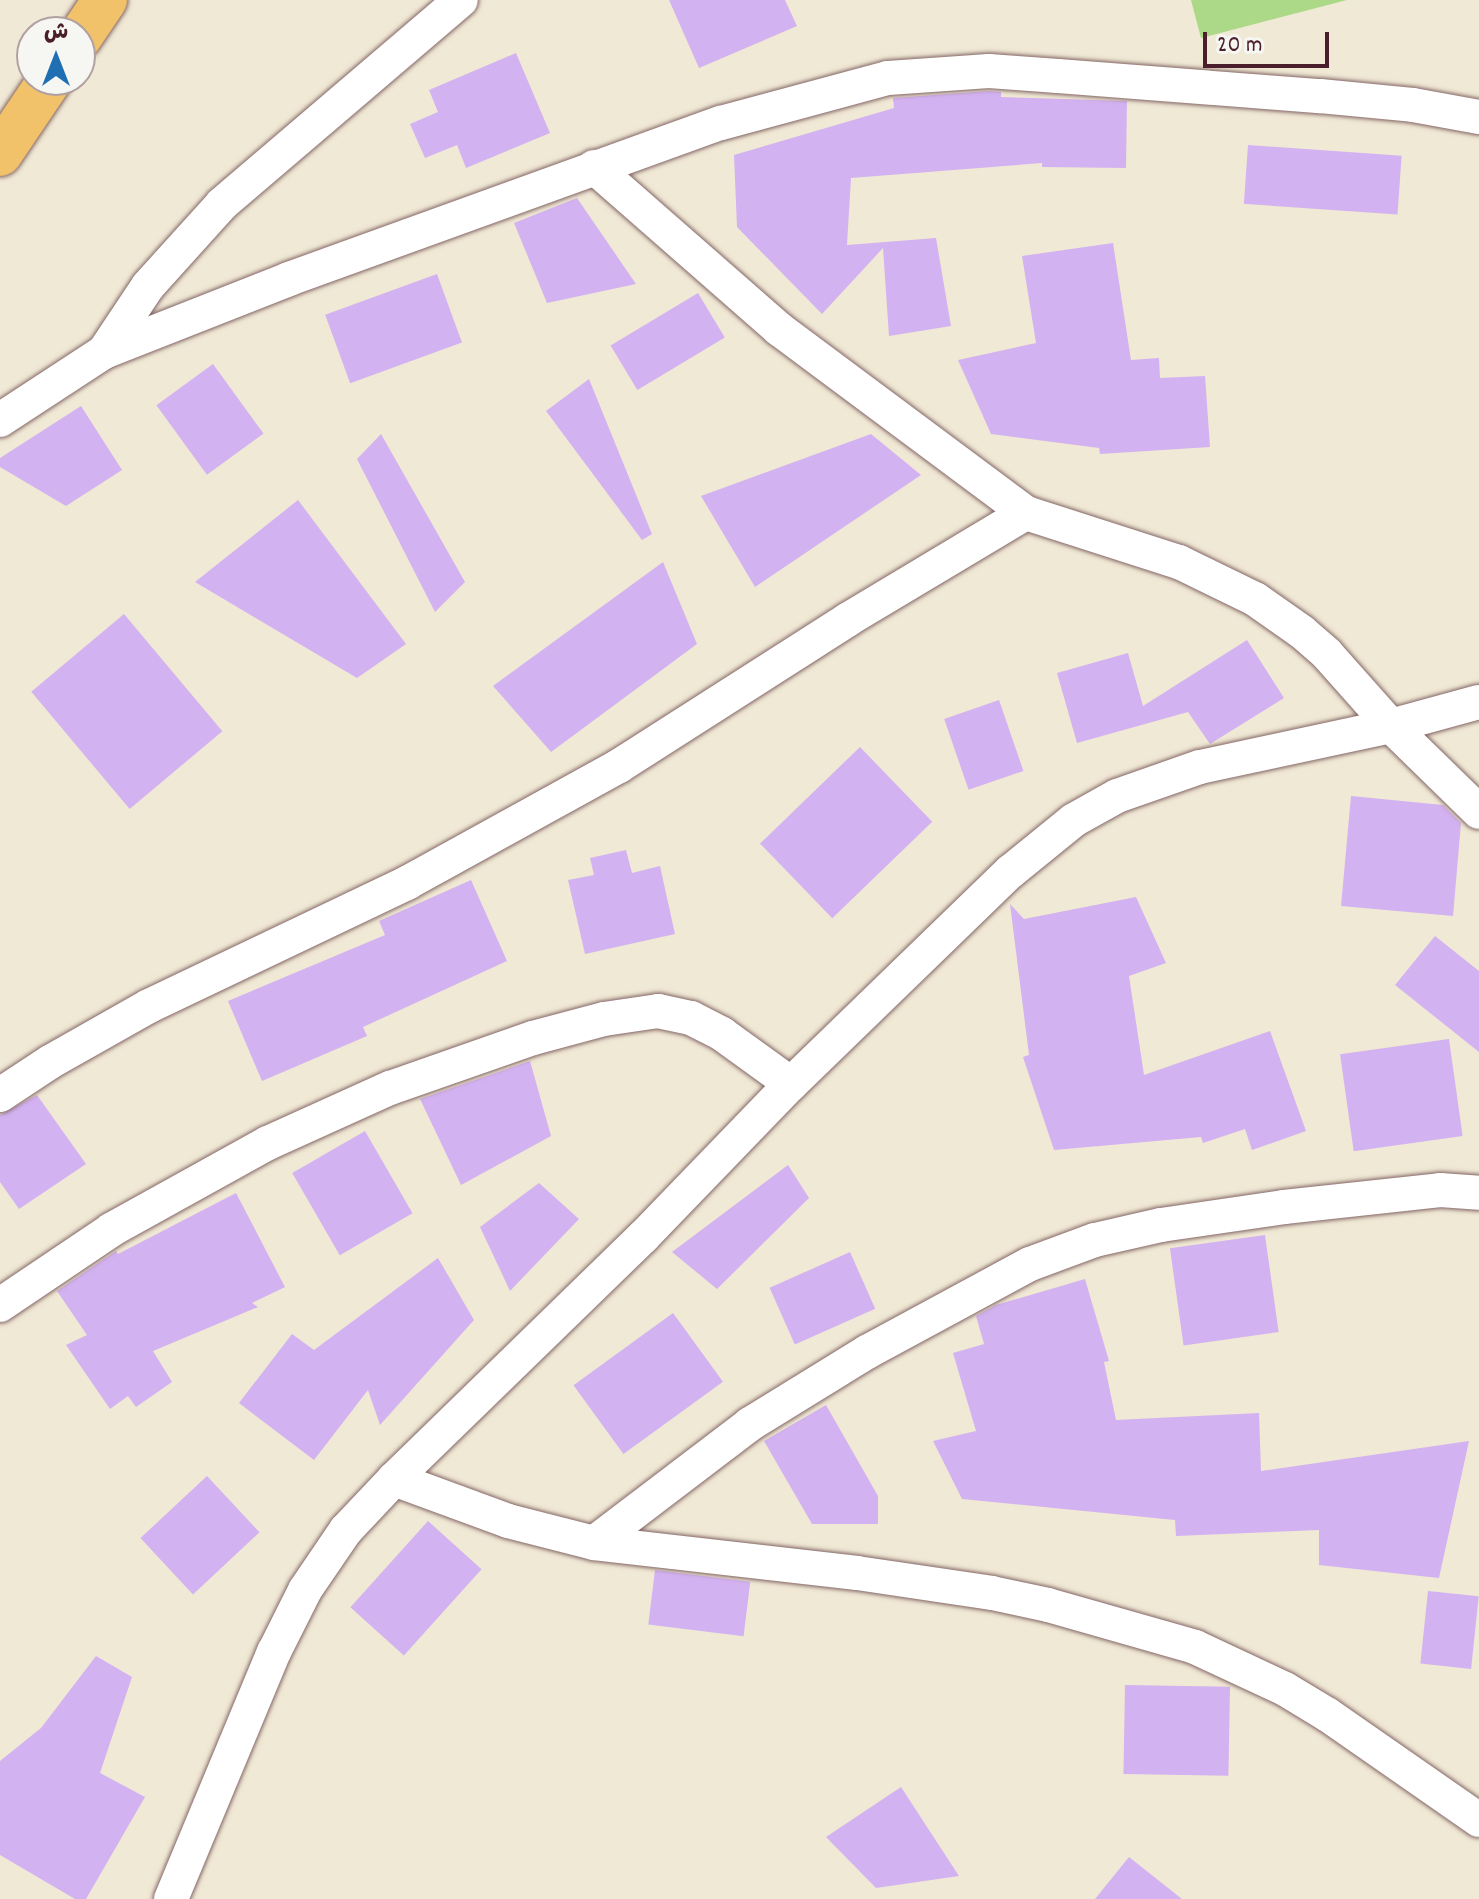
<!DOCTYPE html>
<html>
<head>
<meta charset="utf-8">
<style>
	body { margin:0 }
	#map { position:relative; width:1479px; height:1899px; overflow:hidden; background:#f0e9d5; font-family:Dekko,"Playpen Sans Arabic",sans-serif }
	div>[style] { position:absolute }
	.green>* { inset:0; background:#abd987 }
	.building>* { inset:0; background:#d3b2f1; transform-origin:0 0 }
	.roads { filter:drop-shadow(0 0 2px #846666) drop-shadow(0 0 2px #846666) }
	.minor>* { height:34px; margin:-17px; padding:0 17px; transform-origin:17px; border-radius:17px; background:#fff }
	.trunk>* { height:44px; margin:-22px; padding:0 22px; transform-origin:22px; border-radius:22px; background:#f2c26a }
	span { translate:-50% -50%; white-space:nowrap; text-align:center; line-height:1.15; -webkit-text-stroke:6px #f6f6f2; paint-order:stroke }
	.north { position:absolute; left:16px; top:16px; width:80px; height:80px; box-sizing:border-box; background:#f6f6f2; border:2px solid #b1a0a2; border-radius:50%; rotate:0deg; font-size:22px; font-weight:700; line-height:32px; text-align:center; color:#4a1f2b }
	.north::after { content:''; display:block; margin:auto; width:28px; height:36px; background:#1f6fb2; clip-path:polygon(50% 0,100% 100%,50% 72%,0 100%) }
	.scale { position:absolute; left:1203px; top:32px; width:126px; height:36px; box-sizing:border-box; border:4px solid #4a1f2b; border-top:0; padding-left:10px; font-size:24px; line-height:28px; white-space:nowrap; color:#4a1f2b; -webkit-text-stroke:6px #f6f6f2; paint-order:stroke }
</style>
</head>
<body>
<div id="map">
	<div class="green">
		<div style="clip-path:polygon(1191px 0,1347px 0,1201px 38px)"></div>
	</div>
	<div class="building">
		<div style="clip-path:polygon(669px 0,785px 0,797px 26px,699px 68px)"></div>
		<div style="clip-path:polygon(516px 53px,550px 133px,466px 168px,457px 145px,425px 158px,410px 124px,438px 112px,429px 90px)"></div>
		<div style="clip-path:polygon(989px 91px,1001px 92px,1001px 97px,1127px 101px,1126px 168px,1042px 167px,1042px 163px,851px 178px,847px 245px,936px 238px,951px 326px,889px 336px,883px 248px,822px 314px,737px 227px,734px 155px,894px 108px,893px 98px)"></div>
		<div style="left:1248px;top:145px;width:154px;height:59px;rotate:4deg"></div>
		<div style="clip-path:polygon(577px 198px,636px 284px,547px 303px,514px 223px)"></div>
		<div style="clip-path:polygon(1113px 243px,1131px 360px,1159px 358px,1160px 378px,1205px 376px,1210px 447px,1100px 454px,1099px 448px,991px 434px,958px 360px,1036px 343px,1022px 256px)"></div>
		<div style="left:437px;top:274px;width:73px;height:119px;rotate:70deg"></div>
		<div style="left:698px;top:293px;width:52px;height:102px;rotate:59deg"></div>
		<div style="left:213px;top:364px;width:86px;height:70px;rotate:54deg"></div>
		<div style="clip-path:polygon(589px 379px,652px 534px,642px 540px,546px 411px)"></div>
		<div style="clip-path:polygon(81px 406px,122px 470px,66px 506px,0 467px,0 458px)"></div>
		<div style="clip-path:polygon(381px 434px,465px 582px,435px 612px,357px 459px)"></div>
		<div style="clip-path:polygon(871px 434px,921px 475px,755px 587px,701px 496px)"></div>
		<div style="clip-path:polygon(298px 500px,406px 644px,357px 678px,195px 582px)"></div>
		<div style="clip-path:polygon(663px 562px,697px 644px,551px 752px,493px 686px)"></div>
		<div style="left:124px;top:614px;width:153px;height:121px;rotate:50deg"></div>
		<div style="clip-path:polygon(1247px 640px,1284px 698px,1210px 744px,1188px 712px,1077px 743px,1057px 673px,1128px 653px,1143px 706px)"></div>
		<div style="left:999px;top:700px;width:75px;height:58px;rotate:71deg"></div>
		<div style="left:860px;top:747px;width:104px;height:139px;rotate:46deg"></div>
		<div style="clip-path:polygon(1351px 796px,1443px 805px,1461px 823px,1453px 916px,1341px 906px)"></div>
		<div style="clip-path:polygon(626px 850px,632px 873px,660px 866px,675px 934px,585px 954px,568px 880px,594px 875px,590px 858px)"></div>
		<div style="clip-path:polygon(471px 880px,507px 961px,363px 1027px,367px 1036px,262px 1081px,228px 1001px,385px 935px,379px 921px)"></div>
		<div style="clip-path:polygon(1136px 897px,1166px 963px,1129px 976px,1144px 1075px,1270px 1031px,1306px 1131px,1252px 1150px,1245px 1129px,1203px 1143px,1201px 1137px,1054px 1150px,1023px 1057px,1029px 1055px,1010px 904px,1024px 919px)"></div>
		<div style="clip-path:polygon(1435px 936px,1479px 971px,1479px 1052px,1395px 985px)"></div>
		<div style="left:1449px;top:1039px;width:98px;height:110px;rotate:82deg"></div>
		<div style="clip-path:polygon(530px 1061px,551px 1136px,461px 1185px,420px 1099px)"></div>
		<div style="clip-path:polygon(37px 1095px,86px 1164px,19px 1209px,0 1182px,0 1115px)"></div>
		<div style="left:365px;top:1131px;width:95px;height:84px;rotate:60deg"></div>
		<div style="clip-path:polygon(788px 1165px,809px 1198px,717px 1289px,672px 1252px)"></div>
		<div style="clip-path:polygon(539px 1183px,579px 1219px,510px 1291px,480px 1227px)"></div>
		<div style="clip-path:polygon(236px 1193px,285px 1287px,252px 1303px,258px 1307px,153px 1351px,172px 1382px,136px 1407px,128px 1396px,110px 1409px,66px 1345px,87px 1335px,57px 1291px,116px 1251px,118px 1254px)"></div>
		<div style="left:1265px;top:1235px;width:98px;height:96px;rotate:82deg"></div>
		<div style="left:850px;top:1252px;width:62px;height:88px;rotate:66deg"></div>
		<div style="clip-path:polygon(438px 1258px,474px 1320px,380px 1425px,368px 1390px,314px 1460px,239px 1403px,292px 1334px,314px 1350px)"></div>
		<div style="clip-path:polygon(1085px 1279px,1109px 1361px,1104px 1362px,1116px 1420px,1259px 1413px,1261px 1471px,1469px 1441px,1439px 1578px,1319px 1565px,1319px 1530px,1176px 1536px,1175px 1520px,962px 1499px,933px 1441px,976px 1431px,953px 1353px,984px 1344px,976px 1316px,996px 1305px)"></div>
		<div style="left:673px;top:1313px;width:85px;height:123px;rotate:54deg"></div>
		<div style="clip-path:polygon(826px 1405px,878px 1496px,878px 1524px,812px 1524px,764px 1441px)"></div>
		<div style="left:207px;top:1476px;width:77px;height:91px;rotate:47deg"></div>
		<div style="left:428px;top:1521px;width:72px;height:116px;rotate:42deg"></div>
		<div style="left:655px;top:1570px;width:96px;height:55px;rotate:7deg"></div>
		<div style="left:1428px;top:1591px;width:51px;height:73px;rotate:6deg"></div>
		<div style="clip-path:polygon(96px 1656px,132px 1677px,100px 1773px,145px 1797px,86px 1899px,75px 1899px,0 1855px,0 1761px,41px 1728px)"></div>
		<div style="left:1125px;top:1685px;width:105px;height:89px;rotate:1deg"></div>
		<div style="clip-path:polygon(901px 1787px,959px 1876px,876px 1888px,826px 1837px)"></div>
		<div style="clip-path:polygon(1129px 1857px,1182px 1899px,1095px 1899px)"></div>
	</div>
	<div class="roads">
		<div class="minor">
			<div style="left:594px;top:167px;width:246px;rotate:41.2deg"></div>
			<div style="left:779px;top:329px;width:308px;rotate:36.7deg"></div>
			<div style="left:104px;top:352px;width:79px;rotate:-56.3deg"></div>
			<div style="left:148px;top:286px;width:110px;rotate:-47.9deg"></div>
			<div style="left:222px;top:204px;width:314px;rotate:-40.5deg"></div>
			<div style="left:0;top:420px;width:124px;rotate:-33.2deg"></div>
			<div style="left:104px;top:352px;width:199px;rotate:-21.5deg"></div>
			<div style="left:289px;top:279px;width:459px;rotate:-19.9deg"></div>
			<div style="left:721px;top:123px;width:173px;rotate:-15.1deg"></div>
			<div style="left:888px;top:78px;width:101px;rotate:-4deg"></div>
			<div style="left:989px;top:71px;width:69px;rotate:4.1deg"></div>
			<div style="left:1058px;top:76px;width:263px;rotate:4.4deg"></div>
			<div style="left:1320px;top:96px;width:93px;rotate:5.5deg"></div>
			<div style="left:1413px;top:105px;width:67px;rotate:10.3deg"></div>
			<div style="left:0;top:1095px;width:60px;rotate:-33.4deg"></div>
			<div style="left:50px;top:1062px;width:114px;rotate:-29.5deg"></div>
			<div style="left:149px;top:1006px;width:286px;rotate:-25.5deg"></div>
			<div style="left:407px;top:883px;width:242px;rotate:-28.9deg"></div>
			<div style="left:619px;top:766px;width:271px;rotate:-32.6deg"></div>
			<div style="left:847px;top:620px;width:209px;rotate:-30.9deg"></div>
			<div style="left:1026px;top:513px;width:161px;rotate:17.8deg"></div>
			<div style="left:1179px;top:562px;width:85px;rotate:26deg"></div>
			<div style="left:1255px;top:599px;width:57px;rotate:35.1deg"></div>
			<div style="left:1302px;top:632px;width:33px;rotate:41deg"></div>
			<div style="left:1327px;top:654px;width:96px;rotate:48.4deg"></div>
			<div style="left:1391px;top:726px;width:123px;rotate:44.3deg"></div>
			<div style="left:0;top:1305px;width:134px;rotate:-34deg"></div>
			<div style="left:111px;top:1230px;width:179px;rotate:-29deg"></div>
			<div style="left:268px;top:1143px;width:134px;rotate:-24.3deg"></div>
			<div style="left:390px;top:1088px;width:151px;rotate:-19.3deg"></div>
			<div style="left:533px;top:1038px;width:73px;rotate:-15deg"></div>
			<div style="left:604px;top:1019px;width:55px;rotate:-8.4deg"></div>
			<div style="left:658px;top:1011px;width:34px;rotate:12deg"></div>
			<div style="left:691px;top:1018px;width:35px;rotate:27deg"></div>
			<div style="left:722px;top:1034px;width:85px;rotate:35.9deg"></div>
			<div style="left:394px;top:1479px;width:347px;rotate:-44.2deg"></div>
			<div style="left:643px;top:1237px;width:213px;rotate:-46deg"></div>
			<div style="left:791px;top:1084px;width:305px;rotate:-44.1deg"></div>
			<div style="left:1010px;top:872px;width:82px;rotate:-39.1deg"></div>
			<div style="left:1074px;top:820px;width:49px;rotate:-29.2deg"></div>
			<div style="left:1117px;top:796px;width:88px;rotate:-19.3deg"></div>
			<div style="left:1200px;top:767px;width:195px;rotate:-12.1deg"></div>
			<div style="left:1391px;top:726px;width:91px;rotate:-15.3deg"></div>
			<div style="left:594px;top:1543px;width:196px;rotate:-37.3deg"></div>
			<div style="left:750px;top:1424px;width:137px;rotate:-31.6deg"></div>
			<div style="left:867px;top:1352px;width:185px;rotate:-28.4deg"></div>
			<div style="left:1030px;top:1264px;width:69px;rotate:-20.3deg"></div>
			<div style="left:1095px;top:1240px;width:68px;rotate:-12.8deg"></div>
			<div style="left:1161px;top:1225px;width:124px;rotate:-8.3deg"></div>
			<div style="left:1284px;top:1207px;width:157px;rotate:-6.2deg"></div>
			<div style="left:1440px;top:1190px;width:39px;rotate:4deg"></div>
			<div style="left:171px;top:1899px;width:268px;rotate:-67.4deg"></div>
			<div style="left:274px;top:1652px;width:69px;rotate:-63.4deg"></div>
			<div style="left:305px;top:1590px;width:73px;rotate:-55.7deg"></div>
			<div style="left:346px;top:1530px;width:70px;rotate:-46.7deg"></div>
			<div style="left:394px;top:1479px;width:121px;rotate:20.2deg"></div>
			<div style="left:508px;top:1521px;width:89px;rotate:14.3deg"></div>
			<div style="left:594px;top:1543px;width:265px;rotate:6.5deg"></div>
			<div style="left:857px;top:1573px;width:136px;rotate:8.4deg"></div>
			<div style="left:992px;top:1593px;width:57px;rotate:12.1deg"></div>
			<div style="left:1048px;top:1605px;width:153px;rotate:15.9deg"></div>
			<div style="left:1195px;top:1647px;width:99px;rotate:25deg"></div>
			<div style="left:1285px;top:1689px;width:50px;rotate:31.2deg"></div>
			<div style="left:1328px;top:1715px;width:184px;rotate:34.8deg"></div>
		</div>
		<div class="trunk">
			<div style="left:80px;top:37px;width:45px;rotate:-56deg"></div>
			<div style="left:0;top:154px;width:89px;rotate:-56deg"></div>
		</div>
	</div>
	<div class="north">ش</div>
	<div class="scale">20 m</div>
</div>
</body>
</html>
